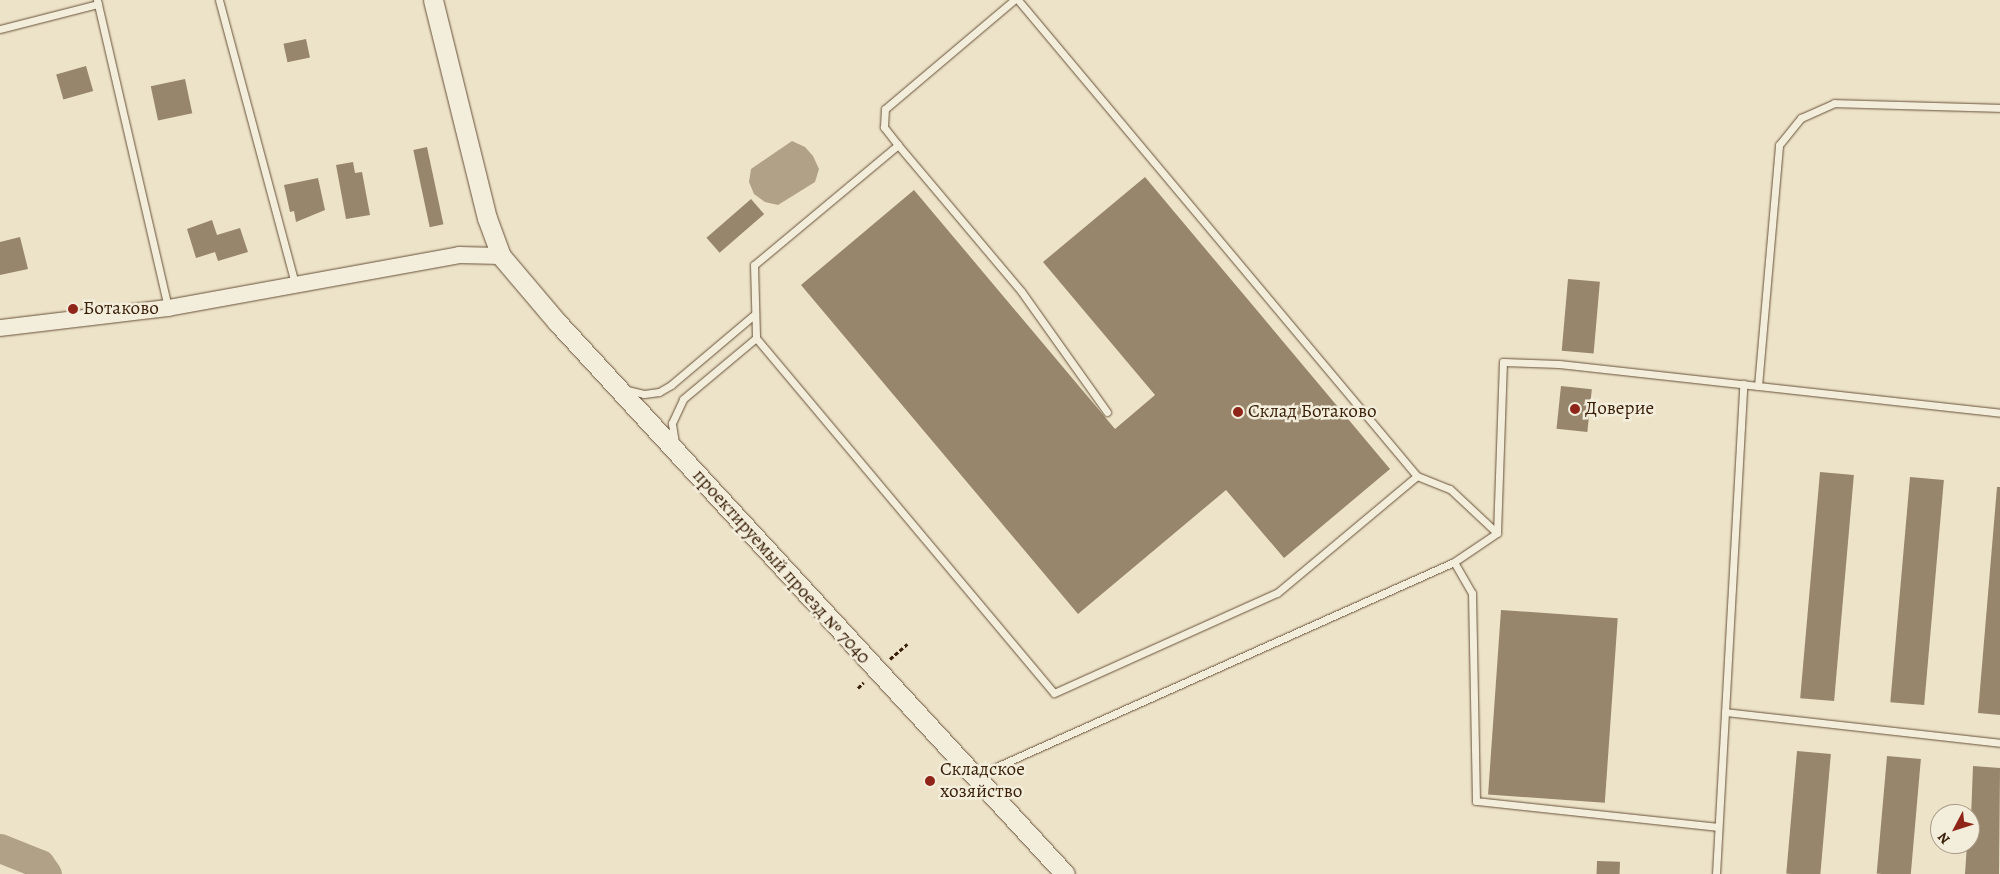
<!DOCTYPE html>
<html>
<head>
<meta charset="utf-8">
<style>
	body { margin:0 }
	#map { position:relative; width:2000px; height:874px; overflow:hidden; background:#ede3c8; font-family:Alegreya,serif }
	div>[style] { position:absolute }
	.water>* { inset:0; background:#b0a187 }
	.river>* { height:29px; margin:-14.5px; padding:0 14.5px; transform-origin:14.5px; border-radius:14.5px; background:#b0a187 }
	.building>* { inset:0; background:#97856c; transform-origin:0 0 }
	.path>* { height:3px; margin-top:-1.5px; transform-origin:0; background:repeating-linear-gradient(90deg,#3a2009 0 4px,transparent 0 6.5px) }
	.roads { filter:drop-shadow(0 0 1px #675139) drop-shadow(0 0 1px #675139) }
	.service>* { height:7px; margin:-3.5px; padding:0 3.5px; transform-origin:3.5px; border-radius:3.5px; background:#f3eddb }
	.tertiary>* { height:16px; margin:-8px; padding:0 8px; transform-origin:8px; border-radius:8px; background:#f3eddb }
	.secondary>* { height:19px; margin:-9.5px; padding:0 9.5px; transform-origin:9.5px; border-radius:9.5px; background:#f3eddb }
	.dots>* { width:14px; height:14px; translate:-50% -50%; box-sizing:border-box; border:2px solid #f3eddb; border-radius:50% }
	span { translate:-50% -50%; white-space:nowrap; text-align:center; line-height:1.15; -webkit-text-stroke:5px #f3eddb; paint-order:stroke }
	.poi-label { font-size:19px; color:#3a2009 }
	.left { translate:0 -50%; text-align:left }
	.street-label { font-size:19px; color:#3a2009 }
	.north { position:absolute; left:1930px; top:804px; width:50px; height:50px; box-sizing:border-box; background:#f3eddb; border:1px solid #a99b87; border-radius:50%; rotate:230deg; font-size:14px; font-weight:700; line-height:20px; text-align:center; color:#3a2009 }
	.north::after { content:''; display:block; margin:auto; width:18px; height:22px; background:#8f2418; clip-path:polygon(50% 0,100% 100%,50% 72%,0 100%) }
</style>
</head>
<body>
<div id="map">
	<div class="water">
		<div style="clip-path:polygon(792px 141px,805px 147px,813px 156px,819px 169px,815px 182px,778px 205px,765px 202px,754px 194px,749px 182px,751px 169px)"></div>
	</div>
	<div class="river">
		<div style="left:0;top:848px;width:43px;rotate:21.8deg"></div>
		<div style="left:40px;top:864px;width:12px;rotate:55deg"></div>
	</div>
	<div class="building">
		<div style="left:306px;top:39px;width:19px;height:23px;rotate:78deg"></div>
		<div style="left:86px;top:66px;width:26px;height:31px;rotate:74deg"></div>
		<div style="left:185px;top:79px;width:35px;height:35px;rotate:78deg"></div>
		<div style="left:427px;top:147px;width:79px;height:14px;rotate:78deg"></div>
		<div style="clip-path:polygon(353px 162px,355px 173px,362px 172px,370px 215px,346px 219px,336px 165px)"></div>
		<div style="clip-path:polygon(1145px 177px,1390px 469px,1284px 558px,1226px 490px,1078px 614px,801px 285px,914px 190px,1115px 429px,1155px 395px,1043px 262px)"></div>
		<div style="clip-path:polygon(318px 178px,325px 210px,296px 222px,294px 211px,290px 212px,284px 185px)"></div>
		<div style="left:751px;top:199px;width:20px;height:59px;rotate:49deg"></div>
		<div style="clip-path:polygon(212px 220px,217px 235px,240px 228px,248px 252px,218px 261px,215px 252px,196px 258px,187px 229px)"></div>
		<div style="clip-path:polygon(20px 237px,28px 269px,0 275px,0 242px)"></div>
		<div style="left:1568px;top:279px;width:32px;height:72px;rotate:5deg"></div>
		<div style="left:1561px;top:386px;width:31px;height:43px;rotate:6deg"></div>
		<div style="left:1820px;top:472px;width:34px;height:227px;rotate:5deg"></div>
		<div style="left:1910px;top:477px;width:34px;height:226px;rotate:5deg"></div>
		<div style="clip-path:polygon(1997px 487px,2000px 487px,2000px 715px,1978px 713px)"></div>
		<div style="left:1501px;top:610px;width:117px;height:185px;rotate:4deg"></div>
		<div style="left:1797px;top:751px;width:34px;height:123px;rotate:5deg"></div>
		<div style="left:1887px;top:756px;width:34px;height:118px;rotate:5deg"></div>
		<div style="clip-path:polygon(1973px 766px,2000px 768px,1999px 874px,1965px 874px,1967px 844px,1970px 844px)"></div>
		<div style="left:1597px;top:861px;width:23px;height:13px;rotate:2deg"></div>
	</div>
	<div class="path">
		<div style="left:890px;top:659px;width:23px;rotate:-41deg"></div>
		<div style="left:858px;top:688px;width:8px;rotate:-45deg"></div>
	</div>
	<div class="roads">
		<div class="service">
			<div style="left:97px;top:0;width:315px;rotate:77deg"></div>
			<div style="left:219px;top:0;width:294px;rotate:75deg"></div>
			<div style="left:1018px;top:0;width:621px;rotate:50.03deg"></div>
			<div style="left:0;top:29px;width:101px;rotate:-14.3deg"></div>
			<div style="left:898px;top:145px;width:23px;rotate:-128deg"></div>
			<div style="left:884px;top:127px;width:18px;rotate:-87deg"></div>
			<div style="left:885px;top:109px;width:169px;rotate:-40.2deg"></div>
			<div style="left:1758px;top:386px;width:242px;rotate:-85deg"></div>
			<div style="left:1779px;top:145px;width:35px;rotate:-51deg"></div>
			<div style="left:1801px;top:118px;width:36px;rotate:-24deg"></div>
			<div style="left:1834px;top:103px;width:166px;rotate:1.7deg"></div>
			<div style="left:627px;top:390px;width:17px;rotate:13deg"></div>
			<div style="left:644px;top:394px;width:15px;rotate:-8deg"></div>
			<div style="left:659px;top:392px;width:14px;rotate:-30deg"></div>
			<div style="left:671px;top:385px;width:110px;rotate:-40.2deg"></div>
			<div style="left:1107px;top:412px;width:148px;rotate:-125.4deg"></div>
			<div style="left:1021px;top:291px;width:191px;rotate:-130.1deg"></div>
			<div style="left:898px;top:145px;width:187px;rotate:140.2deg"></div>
			<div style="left:754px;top:265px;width:73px;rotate:88.4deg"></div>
			<div style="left:756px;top:338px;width:463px;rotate:50deg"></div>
			<div style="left:1054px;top:693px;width:244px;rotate:-24.2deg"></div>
			<div style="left:1277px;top:593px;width:182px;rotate:-39.9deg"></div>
			<div style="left:1417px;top:476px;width:35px;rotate:22deg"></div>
			<div style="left:1450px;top:489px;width:64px;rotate:43.1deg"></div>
			<div style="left:675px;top:443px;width:20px;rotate:-99deg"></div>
			<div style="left:672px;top:423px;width:26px;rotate:-65deg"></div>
			<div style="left:683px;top:399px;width:95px;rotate:-39.9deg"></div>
			<div style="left:1454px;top:562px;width:36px;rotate:60deg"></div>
			<div style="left:1472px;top:593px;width:208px;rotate:88.9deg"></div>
			<div style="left:1476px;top:801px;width:243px;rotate:6.1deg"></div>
			<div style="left:1725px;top:712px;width:277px;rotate:6.4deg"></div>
			<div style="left:976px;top:776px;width:524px;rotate:-24.12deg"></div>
			<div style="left:1454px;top:562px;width:52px;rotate:-34deg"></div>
			<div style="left:1497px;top:533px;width:171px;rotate:-88deg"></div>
			<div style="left:1503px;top:362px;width:56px;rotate:2deg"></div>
			<div style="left:1559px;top:364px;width:444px;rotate:6.3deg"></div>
			<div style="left:1716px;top:874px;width:491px;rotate:-86.8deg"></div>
		</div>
		<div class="tertiary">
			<div style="left:0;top:328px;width:169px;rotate:-6.8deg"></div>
			<div style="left:168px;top:308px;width:296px;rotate:-10.3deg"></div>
			<div style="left:459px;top:255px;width:42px;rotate:1.4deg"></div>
		</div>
		<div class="secondary">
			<div style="left:433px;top:0;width:225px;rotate:76.1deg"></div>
			<div style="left:487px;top:218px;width:40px;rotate:69.8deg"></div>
			<div style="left:501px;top:256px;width:87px;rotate:49.7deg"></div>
			<div style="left:557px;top:322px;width:750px;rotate:47.38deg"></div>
		</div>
	</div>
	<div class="dots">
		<div style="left:73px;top:309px;background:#8f2418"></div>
		<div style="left:1575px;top:409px;background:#8f2418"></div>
		<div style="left:1238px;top:412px;background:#8f2418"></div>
		<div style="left:930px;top:781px;background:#8f2418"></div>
	</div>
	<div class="poi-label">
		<span class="left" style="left:83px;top:309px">Ботаково</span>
		<span class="left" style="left:1585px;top:409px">Доверие</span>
		<span class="left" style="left:1248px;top:412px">Склад Ботаково</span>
		<span class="left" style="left:940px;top:781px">Складское<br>хозяйство</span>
	</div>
	<div class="street-label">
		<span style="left:781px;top:567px;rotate:48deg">проектируемый проезд № 7040</span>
	</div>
	<div class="north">N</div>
</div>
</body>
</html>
